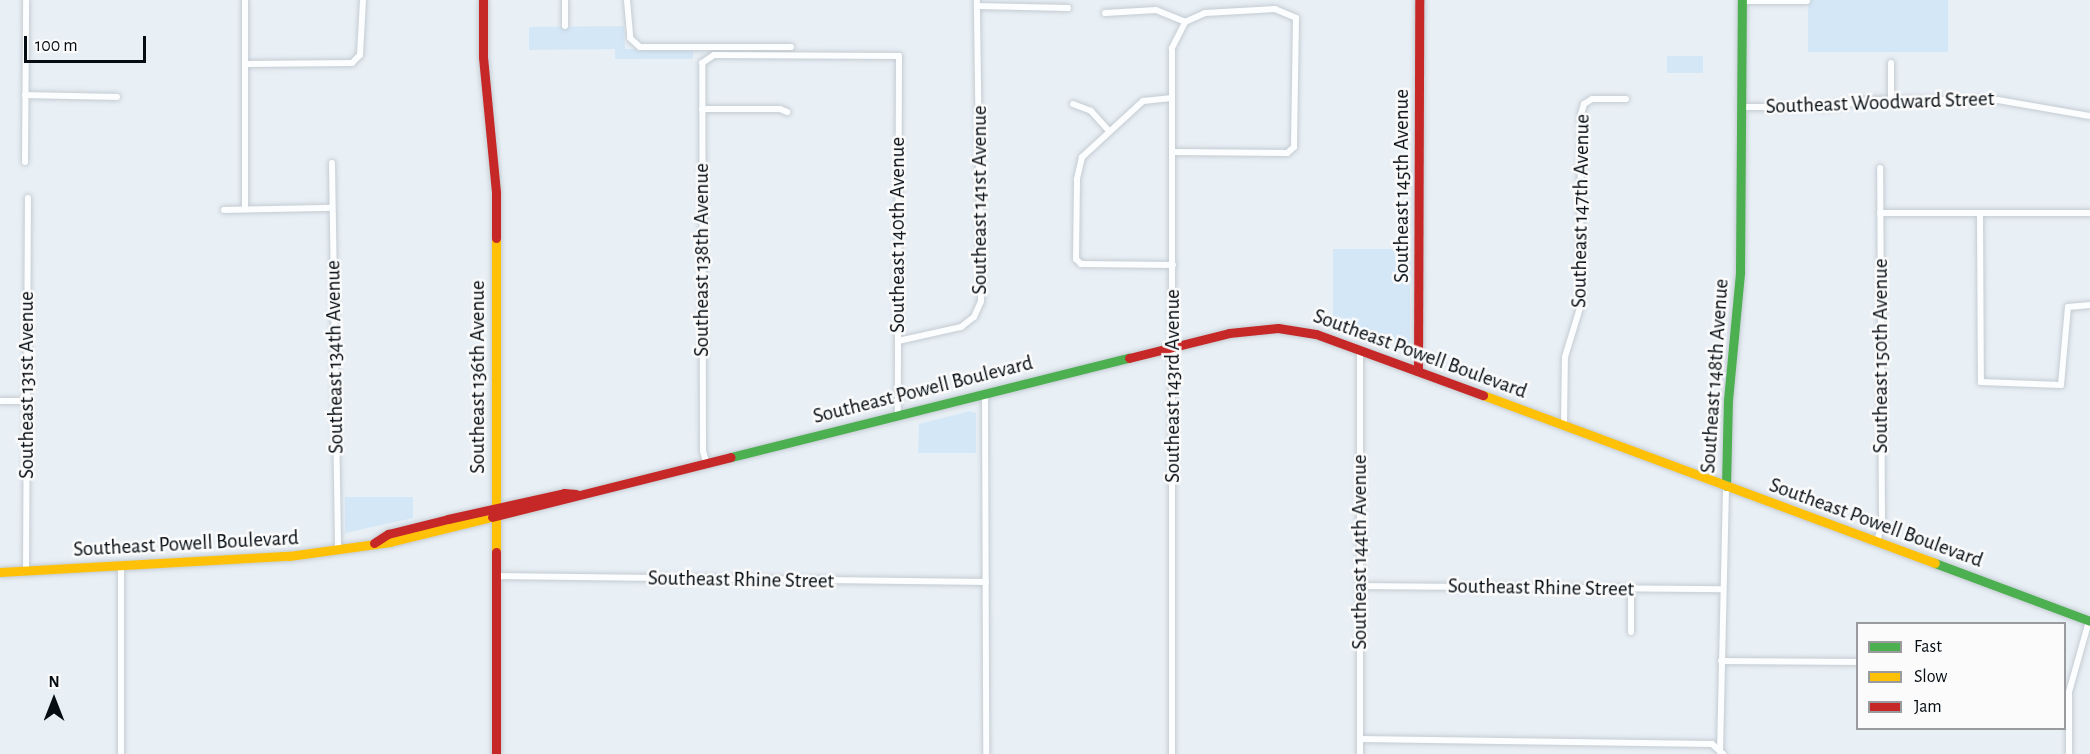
<!DOCTYPE html>
<html>
<head>
<meta charset="utf-8">
<style>
	body { margin:0 }
	#map { position:relative; width:2090px; height:754px; overflow:hidden; background:#e8eff5; font-family:"Alegreya Sans",sans-serif }
	div>[style] { position:absolute }
	.green>* { inset:0; background:#d4e7f7; transform-origin:0 0 }
	.roads { filter:drop-shadow(0 0 2px #c4ccd2) drop-shadow(0 0 2px #c4ccd2) }
	.street>* { height:6px; margin:-3px; padding:0 3px; transform-origin:3px; border-radius:3px; background:#fcfdfe }
	.fast>* { height:9px; margin:-4.5px; padding:0 4.5px; transform-origin:4.5px; border-radius:4.5px; background:#4caf50 }
	.slow>* { height:9px; margin:-4.5px; padding:0 4.5px; transform-origin:4.5px; border-radius:4.5px; background:#ffc107 }
	.jam>* { height:9px; margin:-4.5px; padding:0 4.5px; transform-origin:4.5px; border-radius:4.5px; background:#c62828 }
	span { translate:-50% -50%; white-space:nowrap; text-align:center; line-height:1.15; -webkit-text-stroke:5px #fbfbfb; paint-order:stroke }
	.street-label { font-size:21px; color:#050c12 }
	.legend { position:absolute; left:1856px; top:622px; width:210px; height:108px; box-sizing:border-box; background:#fbfbfb; border:2px solid #999b9e; margin:0; padding:8px 10px; list-style:none; font-size:18px; color:#050c12 }
	.legend li { display:flex; align-items:center; gap:12px; height:30px }
	.legend b { width:30px; border:2px solid #999b9e }
	.north { position:absolute; left:24px; top:670px; width:60px; height:60px; -webkit-text-stroke:4px #fbfbfb; paint-order:stroke; rotate:0deg; font-size:16px; font-weight:700; line-height:24px; text-align:center; color:#050c12 }
	.north::after { content:''; display:block; margin:auto; width:21px; height:27px; background:#050c12; clip-path:polygon(50% 0,100% 100%,50% 72%,0 100%) }
	.scale { position:absolute; left:24px; top:36px; width:122px; height:27px; box-sizing:border-box; border:3px solid #050c12; border-top:0; padding-left:8px; font-size:18px; line-height:21px; white-space:nowrap; color:#050c12; -webkit-text-stroke:4px #fbfbfb; paint-order:stroke }
</style>
</head>
<body>
<div id="map">
	<div class="green">
		<div style="left:1808px;top:0;width:140px;height:52px"></div>
		<div style="clip-path:polygon(624px 26px,625px 49px,693px 49px,693px 59px,615px 59px,615px 49px,529px 50px,529px 27px)"></div>
		<div style="left:1667px;top:56px;width:36px;height:17px"></div>
		<div style="clip-path:polygon(1410px 249px,1410px 347px,1333px 320px,1333px 249px)"></div>
		<div style="clip-path:polygon(970px 411px,976px 413px,976px 453px,918px 453px,919px 424px)"></div>
		<div style="clip-path:polygon(345px 497px,413px 497px,413px 518px,345px 533px)"></div>
	</div>
	<div class="roads">
		<div class="street">
			<div style="left:245px;top:0;width:207px;rotate:90deg"></div>
			<div style="left:565px;top:0;width:26px;rotate:90deg"></div>
			<div style="left:627px;top:0;width:38px;rotate:85deg"></div>
			<div style="left:630px;top:38px;width:13px;rotate:42deg"></div>
			<div style="left:640px;top:47px;width:151px"></div>
			<div style="left:1742px;top:1px;width:65px"></div>
			<div style="left:977px;top:6px;width:91px;rotate:1.3deg"></div>
			<div style="left:1105px;top:13px;width:51px;rotate:-3.4deg"></div>
			<div style="left:1156px;top:10px;width:31px;rotate:22deg"></div>
			<div style="left:1185px;top:22px;width:22px;rotate:-24deg"></div>
			<div style="left:1205px;top:13px;width:70px;rotate:-3.3deg"></div>
			<div style="left:1275px;top:9px;width:23px;rotate:23deg"></div>
			<div style="left:1296px;top:18px;width:129px;rotate:90.9deg"></div>
			<div style="left:1294px;top:147px;width:9px;rotate:139deg"></div>
			<div style="left:1287px;top:153px;width:114px;rotate:-179.5deg"></div>
			<div style="left:246px;top:64px;width:106px;rotate:-0.5deg"></div>
			<div style="left:352px;top:63px;width:11px;rotate:-45deg"></div>
			<div style="left:360px;top:55px;width:55px;rotate:-86.9deg"></div>
			<div style="left:25px;top:95px;width:92px;rotate:1.2deg"></div>
			<div style="left:1172px;top:98px;width:29px;rotate:174deg"></div>
			<div style="left:1143px;top:101px;width:83px;rotate:137.4deg"></div>
			<div style="left:1082px;top:157px;width:23px;rotate:103deg"></div>
			<div style="left:1077px;top:179px;width:80px;rotate:90.7deg"></div>
			<div style="left:1076px;top:259px;width:7px;rotate:45deg"></div>
			<div style="left:1081px;top:264px;width:92px;rotate:0.6deg"></div>
			<div style="left:1891px;top:99px;width:36px;rotate:-90deg"></div>
			<div style="left:1073px;top:104px;width:19px;rotate:21deg"></div>
			<div style="left:1091px;top:111px;width:25px;rotate:48deg"></div>
			<div style="left:1741px;top:107px;width:88px"></div>
			<div style="left:1829px;top:107px;width:41px;rotate:-9.9deg"></div>
			<div style="left:1869px;top:100px;width:129px"></div>
			<div style="left:1998px;top:100px;width:93px;rotate:9.9deg"></div>
			<div style="left:702px;top:109px;width:78px"></div>
			<div style="left:780px;top:109px;width:8px;rotate:23deg"></div>
			<div style="left:25px;top:162px;width:162px;rotate:-89.6deg"></div>
			<div style="left:332px;top:163px;width:386px;rotate:89.1deg"></div>
			<div style="left:224px;top:210px;width:108px;rotate:-1.1deg"></div>
			<div style="left:1880px;top:213px;width:210px"></div>
			<div style="left:1980px;top:213px;width:169px;rotate:89.7deg"></div>
			<div style="left:1981px;top:382px;width:80px;rotate:2.1deg"></div>
			<div style="left:2061px;top:385px;width:78px;rotate:-84.9deg"></div>
			<div style="left:2068px;top:307px;width:22px;rotate:-5deg"></div>
			<div style="left:898px;top:341px;width:65px;rotate:-12.5deg"></div>
			<div style="left:961px;top:327px;width:16px;rotate:-38deg"></div>
			<div style="left:974px;top:317px;width:17px;rotate:-66deg"></div>
			<div style="left:981px;top:301px;width:301px;rotate:-90.8deg"></div>
			<div style="left:985px;top:393px;width:361px;rotate:89.8deg"></div>
			<div style="left:0;top:401px;width:26px"></div>
			<div style="left:1564px;top:425px;width:68px;rotate:-89.2deg"></div>
			<div style="left:1565px;top:357px;width:51px;rotate:-73deg"></div>
			<div style="left:1580px;top:308px;width:194px;rotate:-89.7deg"></div>
			<div style="left:1581px;top:114px;width:10px;rotate:-73deg"></div>
			<div style="left:1584px;top:104px;width:9px;rotate:-32deg"></div>
			<div style="left:1592px;top:99px;width:34px"></div>
			<div style="left:706px;top:462px;width:11px;rotate:-105deg"></div>
			<div style="left:703px;top:451px;width:388px;rotate:-90.1deg"></div>
			<div style="left:702px;top:63px;width:14px;rotate:-34deg"></div>
			<div style="left:714px;top:55px;width:185px;rotate:0.3deg"></div>
			<div style="left:899px;top:56px;width:359px;rotate:90.2deg"></div>
			<div style="left:1877px;top:542px;width:20px;rotate:-75deg"></div>
			<div style="left:1882px;top:523px;width:355px;rotate:-90.3deg"></div>
			<div style="left:121px;top:566px;width:188px;rotate:90deg"></div>
			<div style="left:26px;top:571px;width:373px;rotate:-89.7deg"></div>
			<div style="left:497px;top:576px;width:489px;rotate:0.7deg"></div>
			<div style="left:1360px;top:586px;width:363px;rotate:0.5deg"></div>
			<div style="left:1631px;top:589px;width:43px;rotate:90deg"></div>
			<div style="left:1721px;top:661px;width:137px;rotate:0.4deg"></div>
			<div style="left:1360px;top:739px;width:352px;rotate:0.8deg"></div>
			<div style="left:1712px;top:744px;width:15px;rotate:42deg"></div>
			<div style="left:1720px;top:752px;width:266px;rotate:-88.7deg"></div>
			<div style="left:1172px;top:754px;width:706px;rotate:-90deg"></div>
			<div style="left:1172px;top:48px;width:29px;rotate:-63deg"></div>
			<div style="left:1360px;top:754px;width:405px;rotate:-90deg"></div>
			<div style="left:2069px;top:754px;width:62px;rotate:-90deg"></div>
			<div style="left:2069px;top:692px;width:74px;rotate:-74.3deg"></div>
		</div>
		<div class="fast">
			<div style="left:731px;top:457px;width:410px;rotate:-14deg"></div>
			<div style="left:1726px;top:486px;width:86px;rotate:-88.7deg"></div>
			<div style="left:1728px;top:400px;width:129px;rotate:-84.6deg"></div>
			<div style="left:1740px;top:272px;width:272px;rotate:-89.6deg"></div>
			<div style="left:1935px;top:563px;width:165px;rotate:20.5deg"></div>
		</div>
		<div class="slow">
			<div style="left:496px;top:238px;width:314px;rotate:90deg"></div>
			<div style="left:1483px;top:395px;width:482px;rotate:20.4deg"></div>
			<div style="left:0;top:572px;width:289px;rotate:-3.2deg"></div>
			<div style="left:289px;top:556px;width:102px;rotate:-7.9deg"></div>
			<div style="left:390px;top:542px;width:105px;rotate:-13.8deg"></div>
		</div>
		<div class="jam">
			<div style="left:483px;top:0;width:57px;rotate:90deg"></div>
			<div style="left:483px;top:57px;width:137px;rotate:84.5deg"></div>
			<div style="left:496px;top:193px;width:45px;rotate:90deg"></div>
			<div style="left:1129px;top:358px;width:103px;rotate:-14deg"></div>
			<div style="left:1229px;top:333px;width:49px;rotate:-5.8deg"></div>
			<div style="left:1278px;top:328px;width:38px;rotate:9deg"></div>
			<div style="left:1316px;top:334px;width:178px;rotate:20.1deg"></div>
			<div style="left:1418px;top:371px;width:371px;rotate:-89.8deg"></div>
			<div style="left:492px;top:517px;width:246px;rotate:-14.1deg"></div>
			<div style="left:374px;top:543px;width:17px;rotate:-33deg"></div>
			<div style="left:388px;top:534px;width:62px;rotate:-14deg"></div>
			<div style="left:448px;top:519px;width:119px;rotate:-12.6deg"></div>
			<div style="left:564px;top:493px;width:12px;rotate:5deg"></div>
			<div style="left:496px;top:552px;width:202px;rotate:90deg"></div>
		</div>
	</div>
	<div class="street-label">
		<span style="left:1880px;top:103px;rotate:-2deg">Southeast Woodward Street</span>
		<span style="left:1402px;top:186px;rotate:-90deg">Southeast 145th Avenue</span>
		<span style="left:980px;top:200px;rotate:-90deg">Southeast 141st Avenue</span>
		<span style="left:1581px;top:211px;rotate:-89deg">Southeast 147th Avenue</span>
		<span style="left:898px;top:235px;rotate:-90deg">Southeast 140th Avenue</span>
		<span style="left:702px;top:260px;rotate:-90deg">Southeast 138th Avenue</span>
		<span style="left:1420px;top:354px;rotate:20deg">Southeast Powell Boulevard</span>
		<span style="left:1881px;top:356px;rotate:-90deg">Southeast 150th Avenue</span>
		<span style="left:335px;top:357px;rotate:-91deg">Southeast 134th Avenue</span>
		<span style="left:1715px;top:376px;rotate:-86deg">Southeast 148th Avenue</span>
		<span style="left:478px;top:377px;rotate:-90deg">Southeast 136th Avenue</span>
		<span style="left:27px;top:385px;rotate:-90deg">Southeast 131st Avenue</span>
		<span style="left:1173px;top:386px;rotate:-90deg">Southeast 143rd Avenue</span>
		<span style="left:923px;top:390px;rotate:-14deg">Southeast Powell Boulevard</span>
		<span style="left:1876px;top:523px;rotate:20deg">Southeast Powell Boulevard</span>
		<span style="left:186px;top:544px;rotate:-3deg">Southeast Powell Boulevard</span>
		<span style="left:1360px;top:552px;rotate:-90deg">Southeast 144th Avenue</span>
		<span style="left:741px;top:580px;rotate:1deg">Southeast Rhine Street</span>
		<span style="left:1541px;top:588px;rotate:1deg">Southeast Rhine Street</span>
	</div>
	<ul class="legend">
	<li><b style="height:8px;background:#4caf50"></b>Fast</li>
	<li><b style="height:8px;background:#ffc107"></b>Slow</li>
	<li><b style="height:8px;background:#c62828"></b>Jam</li>
	</ul>
	<div class="north">N</div>
	<div class="scale">100 m</div>
</div>
</body>
</html>
